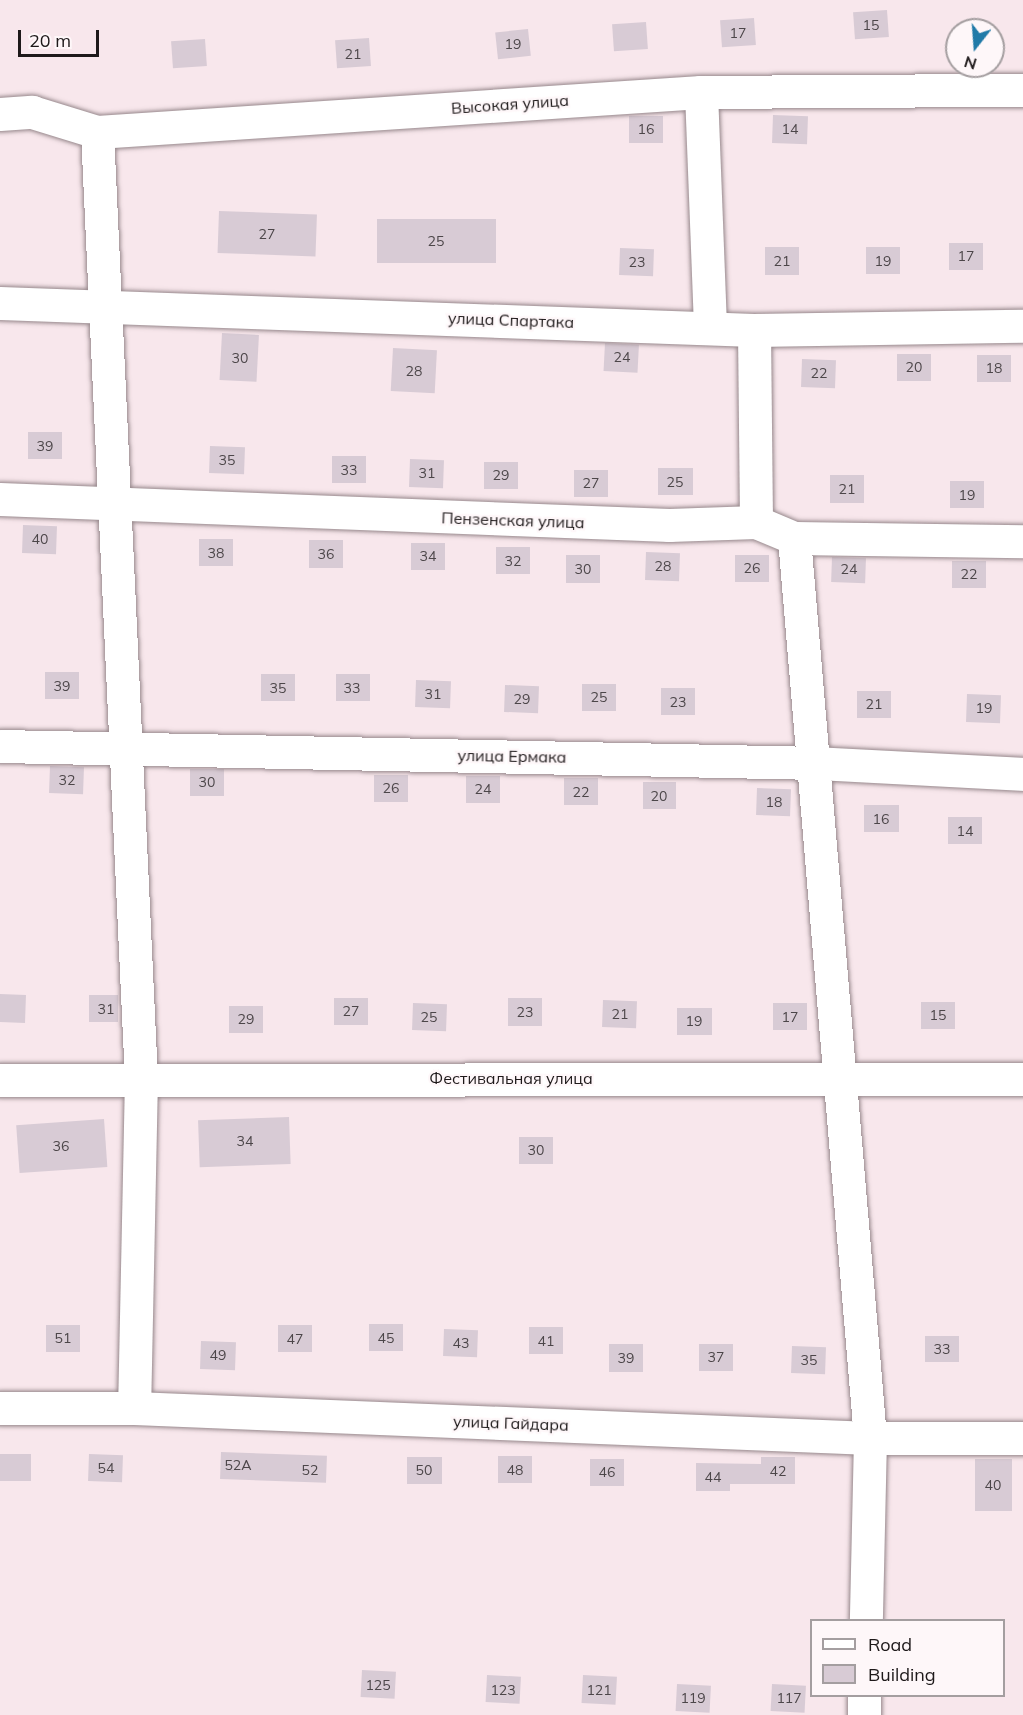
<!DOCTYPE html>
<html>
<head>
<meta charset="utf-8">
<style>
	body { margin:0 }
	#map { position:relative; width:1023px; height:1715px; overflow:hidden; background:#f8e7ec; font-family:Mulish,sans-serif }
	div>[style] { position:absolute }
	.building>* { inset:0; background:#d8cbd5; transform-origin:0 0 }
	.roads { filter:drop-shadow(0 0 2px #97888c) drop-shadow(0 0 2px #97888c) }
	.minor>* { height:33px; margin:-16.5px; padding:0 16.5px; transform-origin:16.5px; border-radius:16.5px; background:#fff }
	span { translate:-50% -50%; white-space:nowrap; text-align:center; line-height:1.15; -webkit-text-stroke:4.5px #fef7f9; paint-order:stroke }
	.number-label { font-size:14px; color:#4c4649 }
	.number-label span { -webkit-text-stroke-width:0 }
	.street-label { font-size:16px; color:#1e191a }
	.legend { position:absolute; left:810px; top:1619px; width:195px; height:78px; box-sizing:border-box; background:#fef7f9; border:2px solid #a49ea0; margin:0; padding:8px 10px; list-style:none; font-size:18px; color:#1e191a }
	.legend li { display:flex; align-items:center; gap:12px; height:30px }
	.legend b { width:30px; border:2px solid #a49ea0 }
	.north { position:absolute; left:945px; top:18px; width:60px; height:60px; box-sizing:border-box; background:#fef7f9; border:2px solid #a49ea0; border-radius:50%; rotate:197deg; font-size:16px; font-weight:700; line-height:24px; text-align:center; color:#1e191a }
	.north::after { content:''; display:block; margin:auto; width:21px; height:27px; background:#207aa8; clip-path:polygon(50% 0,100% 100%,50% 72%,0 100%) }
	.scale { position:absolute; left:18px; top:30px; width:81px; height:27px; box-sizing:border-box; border:3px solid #1e191a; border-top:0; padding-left:8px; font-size:18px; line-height:21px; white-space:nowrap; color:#1e191a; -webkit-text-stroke:4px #fef7f9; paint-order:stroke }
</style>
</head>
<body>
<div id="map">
	<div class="building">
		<div style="left:887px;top:10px;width:27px;height:34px;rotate:86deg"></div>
		<div style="left:754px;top:18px;width:27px;height:34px;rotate:86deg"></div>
		<div style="left:646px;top:22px;width:27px;height:34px;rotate:86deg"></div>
		<div style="left:528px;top:29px;width:27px;height:33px;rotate:84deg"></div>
		<div style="left:369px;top:38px;width:28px;height:34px;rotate:86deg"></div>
		<div style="left:205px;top:39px;width:27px;height:34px;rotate:86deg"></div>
		<div style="left:773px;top:115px;width:35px;height:28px;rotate:2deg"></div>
		<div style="left:629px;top:116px;width:34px;height:27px"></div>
		<div style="left:219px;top:211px;width:98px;height:42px;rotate:2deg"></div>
		<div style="left:377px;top:219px;width:119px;height:44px"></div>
		<div style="left:949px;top:243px;width:34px;height:27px"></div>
		<div style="left:765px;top:247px;width:34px;height:28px"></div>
		<div style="left:866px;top:247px;width:34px;height:27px"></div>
		<div style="left:620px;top:248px;width:34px;height:27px;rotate:2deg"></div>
		<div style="left:222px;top:333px;width:37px;height:47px;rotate:3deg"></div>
		<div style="left:605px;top:343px;width:34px;height:28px;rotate:3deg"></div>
		<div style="left:393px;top:348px;width:44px;height:43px;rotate:3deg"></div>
		<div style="left:897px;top:354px;width:34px;height:27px"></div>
		<div style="left:977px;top:355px;width:34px;height:27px"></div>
		<div style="left:802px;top:359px;width:34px;height:28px;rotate:2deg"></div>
		<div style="left:28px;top:432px;width:34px;height:27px"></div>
		<div style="left:210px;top:446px;width:35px;height:27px;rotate:2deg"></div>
		<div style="left:332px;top:456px;width:34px;height:27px"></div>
		<div style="left:410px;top:459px;width:34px;height:28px;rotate:2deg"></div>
		<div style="left:484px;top:462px;width:34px;height:27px"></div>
		<div style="left:658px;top:468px;width:35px;height:27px"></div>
		<div style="left:574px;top:470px;width:34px;height:27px"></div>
		<div style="left:830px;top:475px;width:34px;height:28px"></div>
		<div style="left:950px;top:481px;width:34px;height:27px"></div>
		<div style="left:23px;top:525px;width:34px;height:28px;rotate:2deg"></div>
		<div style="left:199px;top:539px;width:34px;height:27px"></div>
		<div style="left:309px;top:540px;width:34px;height:28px"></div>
		<div style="left:411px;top:543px;width:34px;height:27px"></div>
		<div style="left:496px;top:547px;width:34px;height:27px"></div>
		<div style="left:646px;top:552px;width:34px;height:28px;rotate:2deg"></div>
		<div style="left:566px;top:555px;width:34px;height:28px"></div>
		<div style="left:735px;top:555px;width:34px;height:27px"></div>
		<div style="left:832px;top:557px;width:34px;height:25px;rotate:2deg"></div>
		<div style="left:952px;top:561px;width:34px;height:27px"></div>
		<div style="left:45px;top:672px;width:34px;height:27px"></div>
		<div style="left:261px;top:674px;width:34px;height:27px"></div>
		<div style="left:336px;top:674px;width:34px;height:27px"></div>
		<div style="left:416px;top:680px;width:35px;height:27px;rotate:2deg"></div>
		<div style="left:582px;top:684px;width:34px;height:27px"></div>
		<div style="left:505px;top:685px;width:34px;height:27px;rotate:2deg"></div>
		<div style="left:661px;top:688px;width:34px;height:27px"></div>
		<div style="left:857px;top:691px;width:34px;height:27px"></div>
		<div style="left:967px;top:694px;width:34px;height:28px;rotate:2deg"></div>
		<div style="left:50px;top:766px;width:34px;height:27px;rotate:2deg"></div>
		<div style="left:190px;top:769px;width:34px;height:27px"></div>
		<div style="left:374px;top:775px;width:34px;height:27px"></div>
		<div style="left:466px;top:776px;width:34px;height:27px"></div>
		<div style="left:564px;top:778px;width:34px;height:27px"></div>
		<div style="left:643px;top:782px;width:33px;height:27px"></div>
		<div style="left:757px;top:788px;width:34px;height:27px;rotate:2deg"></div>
		<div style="left:864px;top:805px;width:35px;height:27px"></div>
		<div style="left:948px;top:817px;width:34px;height:27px"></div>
		<div style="left:0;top:994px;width:26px;height:28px;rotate:2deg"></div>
		<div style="left:89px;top:995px;width:29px;height:27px"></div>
		<div style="left:334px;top:998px;width:34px;height:27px"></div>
		<div style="left:508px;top:998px;width:34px;height:28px"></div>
		<div style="left:603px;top:1000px;width:34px;height:27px;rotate:2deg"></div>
		<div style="left:921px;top:1002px;width:34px;height:27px"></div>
		<div style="left:413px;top:1003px;width:34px;height:27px;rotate:2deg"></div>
		<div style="left:773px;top:1003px;width:34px;height:27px"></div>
		<div style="left:229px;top:1006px;width:34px;height:27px"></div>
		<div style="left:677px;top:1008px;width:35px;height:27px"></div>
		<div style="left:289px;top:1117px;width:47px;height:91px;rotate:88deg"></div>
		<div style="left:104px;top:1119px;width:48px;height:88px;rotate:86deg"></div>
		<div style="left:519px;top:1137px;width:34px;height:27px"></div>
		<div style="left:369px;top:1324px;width:34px;height:27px"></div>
		<div style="left:46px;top:1325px;width:34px;height:27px"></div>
		<div style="left:278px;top:1325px;width:34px;height:27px"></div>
		<div style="left:529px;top:1327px;width:34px;height:27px"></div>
		<div style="left:444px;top:1329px;width:34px;height:27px;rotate:2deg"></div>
		<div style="left:925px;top:1336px;width:34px;height:26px"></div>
		<div style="left:201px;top:1341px;width:35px;height:28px;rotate:2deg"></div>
		<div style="left:609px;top:1344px;width:34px;height:28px"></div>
		<div style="left:699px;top:1344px;width:34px;height:27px"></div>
		<div style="left:792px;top:1346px;width:34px;height:27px;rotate:2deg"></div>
		<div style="left:221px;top:1452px;width:106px;height:27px;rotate:2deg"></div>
		<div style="left:0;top:1454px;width:31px;height:27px"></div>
		<div style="left:89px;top:1454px;width:34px;height:27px;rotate:2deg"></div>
		<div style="left:498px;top:1456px;width:34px;height:27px"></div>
		<div style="left:407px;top:1457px;width:35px;height:27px"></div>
		<div style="clip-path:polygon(761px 1457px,795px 1457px,795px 1484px,730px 1484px,730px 1491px,696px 1491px,696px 1463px,761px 1464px)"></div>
		<div style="left:590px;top:1459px;width:34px;height:27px"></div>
		<div style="left:975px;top:1459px;width:37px;height:52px"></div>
		<div style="left:362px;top:1670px;width:34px;height:27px;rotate:3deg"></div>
		<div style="left:487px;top:1675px;width:34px;height:27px;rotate:3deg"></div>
		<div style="left:583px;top:1675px;width:34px;height:28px;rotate:3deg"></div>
		<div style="left:677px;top:1684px;width:34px;height:27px;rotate:3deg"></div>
		<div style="left:772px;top:1684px;width:34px;height:27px;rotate:3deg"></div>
	</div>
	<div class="roads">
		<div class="minor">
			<div style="left:701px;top:92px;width:236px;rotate:87.8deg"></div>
			<div style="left:0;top:114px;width:32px;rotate:-4deg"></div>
			<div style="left:32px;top:112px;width:68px;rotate:17.1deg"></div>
			<div style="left:97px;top:132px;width:605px;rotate:-3.79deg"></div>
			<div style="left:701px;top:92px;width:322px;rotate:-0.4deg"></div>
			<div style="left:97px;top:132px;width:947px;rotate:87.34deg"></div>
			<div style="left:141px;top:1078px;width:330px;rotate:91.2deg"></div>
			<div style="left:0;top:303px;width:754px;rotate:2.05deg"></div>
			<div style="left:754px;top:330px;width:269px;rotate:-0.9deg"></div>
			<div style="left:754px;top:330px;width:192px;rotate:89.4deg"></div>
			<div style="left:0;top:499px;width:670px;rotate:2.23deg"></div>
			<div style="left:669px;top:525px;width:87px;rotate:-2deg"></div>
			<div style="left:756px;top:522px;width:41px;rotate:22.8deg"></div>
			<div style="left:794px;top:538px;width:229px;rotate:0.8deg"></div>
			<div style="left:794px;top:538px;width:903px;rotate:85.17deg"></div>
			<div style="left:870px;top:1438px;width:182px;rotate:91.3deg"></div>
			<div style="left:0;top:746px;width:815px;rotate:1.19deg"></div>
			<div style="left:815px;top:763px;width:208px;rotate:3deg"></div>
			<div style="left:0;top:1080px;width:1023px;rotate:-0.06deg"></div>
			<div style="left:0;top:1408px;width:134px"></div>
			<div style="left:134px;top:1408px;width:737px;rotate:2.33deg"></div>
			<div style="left:870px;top:1438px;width:153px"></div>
			<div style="left:864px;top:1715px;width:19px;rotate:-90deg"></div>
		</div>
	</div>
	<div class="number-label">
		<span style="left:871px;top:25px">15</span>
		<span style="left:738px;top:33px">17</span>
		<span style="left:513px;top:44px">19</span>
		<span style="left:353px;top:54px">21</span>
		<span style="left:646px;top:129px">16</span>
		<span style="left:790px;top:129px">14</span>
		<span style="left:267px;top:234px">27</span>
		<span style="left:436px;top:241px">25</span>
		<span style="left:966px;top:256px">17</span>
		<span style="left:782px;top:261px">21</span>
		<span style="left:883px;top:261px">19</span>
		<span style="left:637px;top:262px">23</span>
		<span style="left:622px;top:357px">24</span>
		<span style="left:240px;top:358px">30</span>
		<span style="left:914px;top:367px">20</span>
		<span style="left:994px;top:368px">18</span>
		<span style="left:414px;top:371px">28</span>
		<span style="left:819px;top:373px">22</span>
		<span style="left:45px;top:446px">39</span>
		<span style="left:227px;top:460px">35</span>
		<span style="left:349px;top:470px">33</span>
		<span style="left:427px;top:473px">31</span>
		<span style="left:501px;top:475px">29</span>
		<span style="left:675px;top:482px">25</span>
		<span style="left:591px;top:483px">27</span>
		<span style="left:847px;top:489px">21</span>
		<span style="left:967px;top:495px">19</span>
		<span style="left:40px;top:539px">40</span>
		<span style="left:216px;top:553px">38</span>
		<span style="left:326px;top:554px">36</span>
		<span style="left:428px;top:556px">34</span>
		<span style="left:513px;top:561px">32</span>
		<span style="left:663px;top:566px">28</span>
		<span style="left:752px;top:568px">26</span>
		<span style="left:583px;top:569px">30</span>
		<span style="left:849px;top:569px">24</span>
		<span style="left:969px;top:574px">22</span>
		<span style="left:62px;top:686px">39</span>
		<span style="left:278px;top:688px">35</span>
		<span style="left:352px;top:688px">33</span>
		<span style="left:433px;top:694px">31</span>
		<span style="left:599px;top:697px">25</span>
		<span style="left:522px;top:699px">29</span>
		<span style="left:678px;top:702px">23</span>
		<span style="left:874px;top:704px">21</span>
		<span style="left:984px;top:708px">19</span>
		<span style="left:67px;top:780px">32</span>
		<span style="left:207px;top:782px">30</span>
		<span style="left:391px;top:788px">26</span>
		<span style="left:483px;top:789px">24</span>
		<span style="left:581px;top:792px">22</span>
		<span style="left:659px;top:796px">20</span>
		<span style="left:774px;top:802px">18</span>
		<span style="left:881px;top:819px">16</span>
		<span style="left:965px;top:831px">14</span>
		<span style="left:106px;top:1009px">31</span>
		<span style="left:351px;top:1011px">27</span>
		<span style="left:525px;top:1012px">23</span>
		<span style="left:620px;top:1014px">21</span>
		<span style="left:938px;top:1015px">15</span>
		<span style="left:429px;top:1017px">25</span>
		<span style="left:790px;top:1017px">17</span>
		<span style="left:246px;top:1019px">29</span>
		<span style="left:694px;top:1021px">19</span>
		<span style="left:245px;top:1141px">34</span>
		<span style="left:61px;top:1146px">36</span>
		<span style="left:536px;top:1150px">30</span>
		<span style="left:63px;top:1338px">51</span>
		<span style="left:386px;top:1338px">45</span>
		<span style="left:295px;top:1339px">47</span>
		<span style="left:546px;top:1341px">41</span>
		<span style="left:461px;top:1343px">43</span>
		<span style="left:942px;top:1349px">33</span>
		<span style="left:218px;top:1355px">49</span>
		<span style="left:716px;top:1357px">37</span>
		<span style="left:626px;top:1358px">39</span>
		<span style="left:809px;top:1360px">35</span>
		<span style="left:238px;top:1465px">52А</span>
		<span style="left:106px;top:1468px">54</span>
		<span style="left:310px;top:1470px">52</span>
		<span style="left:424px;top:1470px">50</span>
		<span style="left:515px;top:1470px">48</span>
		<span style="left:778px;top:1471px">42</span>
		<span style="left:607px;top:1472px">46</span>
		<span style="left:713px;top:1477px">44</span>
		<span style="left:993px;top:1485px">40</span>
		<span style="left:378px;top:1685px">125</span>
		<span style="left:503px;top:1690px">123</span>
		<span style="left:599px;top:1690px">121</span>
		<span style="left:693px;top:1698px">119</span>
		<span style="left:789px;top:1698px">117</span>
	</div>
	<div class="street-label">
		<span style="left:510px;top:104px;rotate:-4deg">Высокая улица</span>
		<span style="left:511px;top:320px;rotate:2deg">улица Спартака</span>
		<span style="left:513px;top:520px;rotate:2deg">Пензенская улица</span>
		<span style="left:512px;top:756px;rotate:1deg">улица Ермака</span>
		<span style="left:511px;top:1078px">Фестивальная улица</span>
		<span style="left:511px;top:1423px;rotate:2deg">улица Гайдара</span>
	</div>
	<ul class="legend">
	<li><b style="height:8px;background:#fff"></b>Road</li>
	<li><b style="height:16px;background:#d8cbd5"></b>Building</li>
	</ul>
	<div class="north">N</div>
	<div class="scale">20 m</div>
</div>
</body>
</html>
